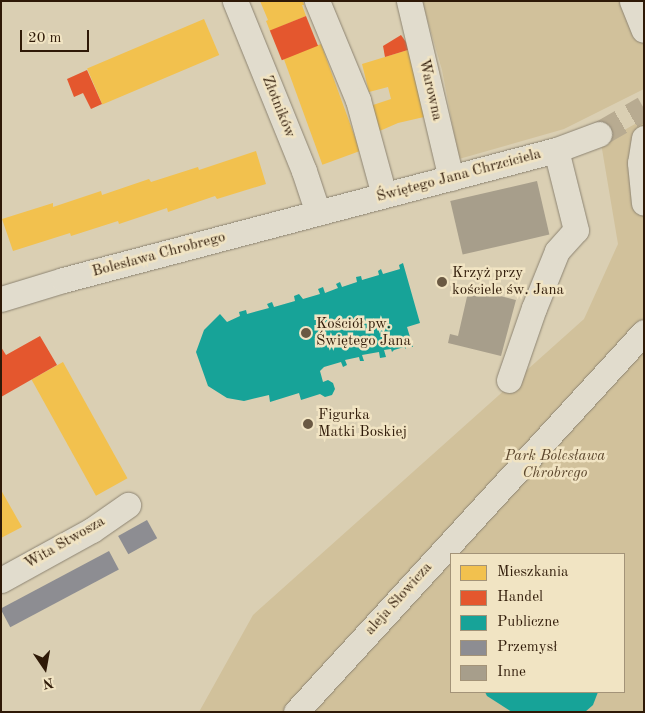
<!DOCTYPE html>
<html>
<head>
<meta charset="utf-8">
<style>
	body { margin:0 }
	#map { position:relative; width:645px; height:713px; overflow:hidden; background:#dacfb3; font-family:"Old Standard TT",serif }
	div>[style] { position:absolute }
	.green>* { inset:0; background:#d1c19b }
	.homes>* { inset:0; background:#f2c14e; transform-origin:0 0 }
	.shops>* { inset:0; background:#e4572e; transform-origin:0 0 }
	.public>* { inset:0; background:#17a398 }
	.industry>* { inset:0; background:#8d8d92; transform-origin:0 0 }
	.building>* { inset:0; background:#a79e8b; transform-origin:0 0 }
	.minor-tunnel>* { height:25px; margin-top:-12.5px; transform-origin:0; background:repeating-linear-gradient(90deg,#b8ab91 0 25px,transparent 0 37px) }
	.roads { filter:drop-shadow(0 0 1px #8d8472) drop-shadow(0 0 1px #8d8472) }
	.minor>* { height:25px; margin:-12.5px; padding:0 12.5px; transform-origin:12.5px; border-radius:12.5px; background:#e1dccd }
	.dots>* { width:14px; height:14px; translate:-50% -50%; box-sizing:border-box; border:2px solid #f1e4c3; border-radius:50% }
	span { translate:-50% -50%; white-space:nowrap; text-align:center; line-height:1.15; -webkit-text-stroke:5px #f1e4c3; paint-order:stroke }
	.street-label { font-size:15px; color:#2e1907 }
	.poi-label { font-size:15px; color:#2e1907 }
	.left { translate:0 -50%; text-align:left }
	.park-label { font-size:15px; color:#5d482e; font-style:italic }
	.frame { position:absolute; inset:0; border:2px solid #2e1907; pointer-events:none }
	.legend { position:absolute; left:450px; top:553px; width:175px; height:140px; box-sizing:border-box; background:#f1e4c3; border:1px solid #a39378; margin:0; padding:6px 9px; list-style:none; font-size:15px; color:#2e1907 }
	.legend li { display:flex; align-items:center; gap:10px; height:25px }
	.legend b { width:25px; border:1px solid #a39378 }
	.north { position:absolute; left:20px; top:643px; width:50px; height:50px; -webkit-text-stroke:4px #f1e4c3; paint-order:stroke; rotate:168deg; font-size:14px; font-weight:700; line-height:20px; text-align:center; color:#2e1907 }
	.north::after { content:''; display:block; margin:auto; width:18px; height:22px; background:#2e1907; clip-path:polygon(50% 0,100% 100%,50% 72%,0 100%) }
	.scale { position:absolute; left:20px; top:30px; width:69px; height:22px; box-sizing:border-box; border:2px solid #2e1907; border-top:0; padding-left:6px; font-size:15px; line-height:18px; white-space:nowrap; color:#2e1907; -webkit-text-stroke:4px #f1e4c3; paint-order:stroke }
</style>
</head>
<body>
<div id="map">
	<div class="green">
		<div style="clip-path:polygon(422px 1px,644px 1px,644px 89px,564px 129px,459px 159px,442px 70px)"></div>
		<div style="clip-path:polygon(evenodd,644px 119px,644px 712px,199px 712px,253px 615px,584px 319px,618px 244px,601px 143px,644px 119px,451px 554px,624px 554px,624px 692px,451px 692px,451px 554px)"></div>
	</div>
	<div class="homes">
		<div style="clip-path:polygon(260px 1px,303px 1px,304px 5px,302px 5px,306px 16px,270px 31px,266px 21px,268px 20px)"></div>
		<div style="left:204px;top:19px;width:39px;height:127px;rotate:67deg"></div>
		<div style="left:321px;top:44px;width:114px;height:40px;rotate:70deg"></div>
		<div style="clip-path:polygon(411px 49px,424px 117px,398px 123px,375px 133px,367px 107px,391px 99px,388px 87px,369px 92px,362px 64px)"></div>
		<div style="clip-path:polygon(256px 151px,266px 184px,217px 199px,215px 196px,168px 212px,167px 208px,119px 224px,118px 221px,71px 236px,70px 233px,13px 251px,2px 219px,53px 203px,53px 207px,101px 191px,102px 195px,149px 179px,151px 182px,198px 167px,199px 170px)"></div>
		<div style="left:63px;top:362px;width:133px;height:36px;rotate:61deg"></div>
		<div style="clip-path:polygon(1px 490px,22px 527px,1px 538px)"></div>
	</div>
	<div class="shops">
		<div style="left:306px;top:16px;width:32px;height:39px;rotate:68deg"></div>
		<div style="clip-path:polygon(401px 35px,411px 49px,385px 57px,383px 46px)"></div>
		<div style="clip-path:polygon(87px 70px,102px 104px,91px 109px,83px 93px,74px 97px,67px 79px)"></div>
		<div style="clip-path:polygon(40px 336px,57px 365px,1px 397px,1px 347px,6px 355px)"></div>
	</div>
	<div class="public">
		<div style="clip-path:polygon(403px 263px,420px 323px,407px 327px,413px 347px,406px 346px,406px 349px,404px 347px,394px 350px,392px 352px,391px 349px,384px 350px,386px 357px,380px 358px,379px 352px,362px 355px,364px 361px,360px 361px,359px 357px,345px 360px,347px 365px,343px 367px,341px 362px,324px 367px,320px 371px,323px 382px,328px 380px,333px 383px,335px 389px,332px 395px,325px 397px,320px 394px,301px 400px,299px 393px,270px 402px,269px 395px,244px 401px,227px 398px,208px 386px,196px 352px,204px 330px,220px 314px,227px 322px,240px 316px,239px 312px,246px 310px,247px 314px,269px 308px,267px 304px,272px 302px,274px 307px,295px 301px,294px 296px,299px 294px,303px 299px,320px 294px,318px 289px,323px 287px,325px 293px,338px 288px,336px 284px,340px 282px,342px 287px,357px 282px,356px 277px,361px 276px,362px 280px,379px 275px,378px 271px,381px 269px,383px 274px,400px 269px,399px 265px)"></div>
		<div style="clip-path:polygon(485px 692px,598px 692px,593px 705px,585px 712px,512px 712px,487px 696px)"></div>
	</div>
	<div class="industry">
		<div style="left:147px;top:520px;width:21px;height:33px;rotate:61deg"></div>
		<div style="left:109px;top:551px;width:21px;height:123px;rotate:62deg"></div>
	</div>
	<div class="building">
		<div style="left:537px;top:181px;width:55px;height:89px;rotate:77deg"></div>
		<div style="clip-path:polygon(469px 288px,516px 300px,501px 356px,448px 343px,450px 334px,458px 336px)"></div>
	</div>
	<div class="minor-tunnel">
		<div style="left:599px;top:134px;width:52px;rotate:-30deg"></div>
	</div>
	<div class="roads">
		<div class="minor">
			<div style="left:235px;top:1px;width:183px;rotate:67.9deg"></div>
			<div style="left:304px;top:171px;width:44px;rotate:71.6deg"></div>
			<div style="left:317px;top:1px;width:107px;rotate:67.5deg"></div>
			<div style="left:358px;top:100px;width:98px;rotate:74.7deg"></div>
			<div style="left:409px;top:1px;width:182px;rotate:76.7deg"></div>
			<div style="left:632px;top:1px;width:31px;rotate:68deg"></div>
			<div style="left:644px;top:138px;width:25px;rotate:99deg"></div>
			<div style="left:640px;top:163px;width:40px;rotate:84.3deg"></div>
			<div style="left:1px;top:299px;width:65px;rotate:-17deg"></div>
			<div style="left:63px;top:280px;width:510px;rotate:-14.77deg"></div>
			<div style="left:556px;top:150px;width:46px;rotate:-20.4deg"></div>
			<div style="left:509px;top:380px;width:76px;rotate:-70.9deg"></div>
			<div style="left:534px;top:308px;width:61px;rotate:-68deg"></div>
			<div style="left:557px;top:251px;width:28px;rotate:-48deg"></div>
			<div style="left:576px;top:230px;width:82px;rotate:-104deg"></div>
			<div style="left:1px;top:580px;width:104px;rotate:-28.8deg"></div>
			<div style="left:92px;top:530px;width:44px;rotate:-34.8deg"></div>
			<div style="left:296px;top:712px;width:515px;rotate:-47.52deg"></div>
		</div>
	</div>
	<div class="dots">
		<div style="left:442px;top:282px;background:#6a5943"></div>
		<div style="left:306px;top:333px;background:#6a5943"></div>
		<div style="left:308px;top:424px;background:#6a5943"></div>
	</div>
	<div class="street-label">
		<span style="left:430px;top:90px;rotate:77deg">Warowna</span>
		<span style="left:278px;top:107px;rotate:68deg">Złotników</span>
		<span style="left:459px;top:176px;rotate:-15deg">Świętego Jana Chrzciciela</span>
		<span style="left:159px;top:255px;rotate:-15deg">Bolesława Chrobrego</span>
		<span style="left:65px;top:543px;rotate:-30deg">Wita Stwosza</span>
		<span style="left:399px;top:599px;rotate:-48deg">aleja Słowicza</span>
	</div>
	<div class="poi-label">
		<span class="left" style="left:452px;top:282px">Krzyż przy<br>kościele św. Jana</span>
		<span class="left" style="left:316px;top:333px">Kościół pw.<br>Świętego Jana</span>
		<span class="left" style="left:318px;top:424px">Figurka<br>Matki Boskiej</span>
	</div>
	<div class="park-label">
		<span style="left:555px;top:465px">Park Bolesława<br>Chrobrego</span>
	</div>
	<div class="frame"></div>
	<ul class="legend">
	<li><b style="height:14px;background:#f2c14e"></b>Mieszkania</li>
	<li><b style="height:14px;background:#e4572e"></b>Handel</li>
	<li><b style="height:14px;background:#17a398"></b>Publiczne</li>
	<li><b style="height:14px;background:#8d8d92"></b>Przemysł</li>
	<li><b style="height:14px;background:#a79e8b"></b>Inne</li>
	</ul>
	<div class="north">N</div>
	<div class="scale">20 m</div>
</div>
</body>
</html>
